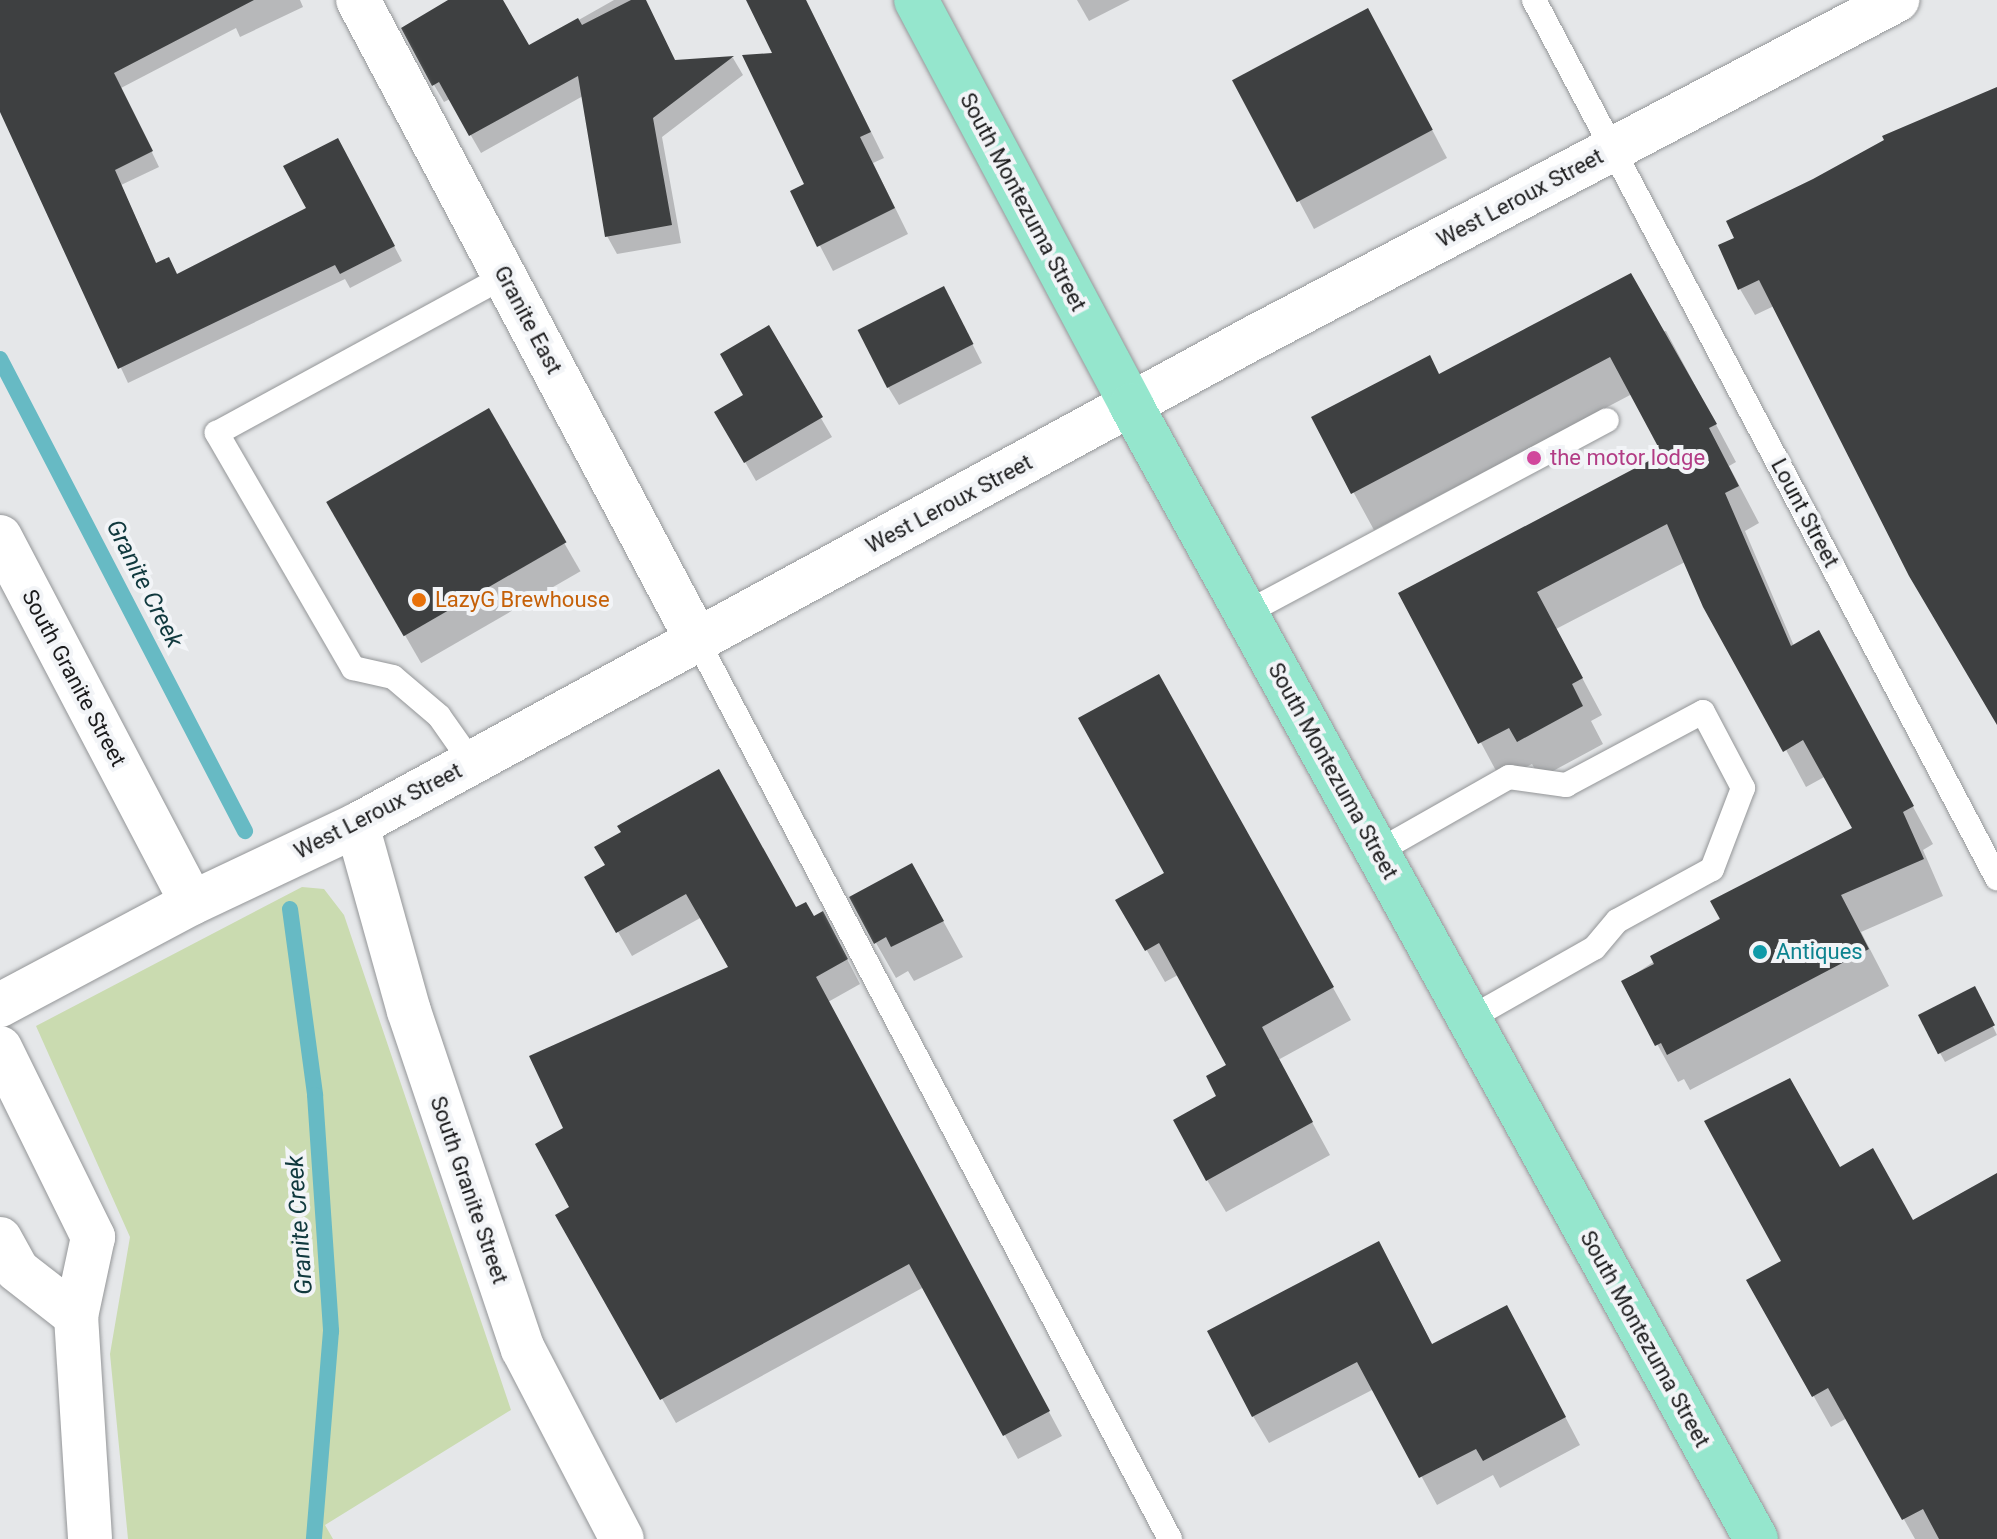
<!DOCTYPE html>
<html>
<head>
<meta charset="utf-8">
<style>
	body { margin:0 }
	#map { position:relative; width:1997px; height:1539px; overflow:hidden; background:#e5e7e9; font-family:Roboto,sans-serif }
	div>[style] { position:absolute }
	.green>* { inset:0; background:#cadbb0 }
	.shadow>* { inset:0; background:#0003; transform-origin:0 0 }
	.stream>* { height:16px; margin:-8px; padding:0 8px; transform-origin:8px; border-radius:8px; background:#67bac4 }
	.building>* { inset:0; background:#3e4041; transform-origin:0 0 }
	.roads { filter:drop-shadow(0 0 2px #949698) drop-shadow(0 0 2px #949698) }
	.service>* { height:24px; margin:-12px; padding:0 12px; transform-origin:12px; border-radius:12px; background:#fff }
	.minor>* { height:44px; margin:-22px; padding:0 22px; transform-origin:22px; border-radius:22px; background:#fff }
	.primary>* { height:44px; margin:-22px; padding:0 22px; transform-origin:22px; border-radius:22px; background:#95e6cd }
	.dots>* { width:22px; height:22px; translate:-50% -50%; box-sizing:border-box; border:4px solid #f2f4f7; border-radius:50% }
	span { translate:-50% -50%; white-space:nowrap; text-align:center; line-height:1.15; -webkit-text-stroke:8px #f2f4f7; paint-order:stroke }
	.street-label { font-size:22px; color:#1b1b1c }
	.hotel-label { font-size:22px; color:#b23c85 }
	.left { translate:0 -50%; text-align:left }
	.food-label { font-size:22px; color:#c56008 }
	.culture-label { font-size:22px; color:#0d838f }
	.water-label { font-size:24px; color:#0f383d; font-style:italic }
</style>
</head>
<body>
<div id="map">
	<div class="green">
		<div style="clip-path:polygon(302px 887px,324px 889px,344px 915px,511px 1410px,325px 1525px,333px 1539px,128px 1539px,110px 1354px,130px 1237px,36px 1026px)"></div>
	</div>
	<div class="shadow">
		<div style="clip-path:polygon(0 0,300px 0,303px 7px,240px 37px,236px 28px,121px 88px,159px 167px,121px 185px,157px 265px,178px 276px,308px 209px,346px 155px,402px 261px,350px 288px,345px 279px,128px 383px,0 108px)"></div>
		<div style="clip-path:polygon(452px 0,501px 0,529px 48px,614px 0,644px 0,676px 62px,733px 58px,743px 75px,662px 137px,681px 243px,617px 254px,607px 236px,583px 96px,481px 153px,450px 99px,444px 102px,434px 85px)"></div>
		<div style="clip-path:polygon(748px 0,806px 0,884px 158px,873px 163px,908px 234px,833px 271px,792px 192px,807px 185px,775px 55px)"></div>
		<div style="clip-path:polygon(1077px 0,1130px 0,1089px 21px)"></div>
		<div style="clip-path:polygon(1384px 39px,1447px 158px,1314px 229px,1235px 81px)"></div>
		<div style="clip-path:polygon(1997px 90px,1997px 722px,1774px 306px,1755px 315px,1740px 289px)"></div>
		<div style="clip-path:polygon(954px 308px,982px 363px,899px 405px,888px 387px)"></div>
		<div style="clip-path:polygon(768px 328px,832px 437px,756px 481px,717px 413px,746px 396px)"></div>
		<div style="clip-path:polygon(1666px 331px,1736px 462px,1729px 466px,1759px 523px,1745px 531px,1794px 646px,1839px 669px,1933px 844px,1923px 850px,1943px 896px,1861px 932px,1889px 986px,1690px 1090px,1684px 1079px,1678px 1082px,1623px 982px,1855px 829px,1826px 776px,1806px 787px,1685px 562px,1556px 629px,1602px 715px,1591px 721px,1603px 744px,1540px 778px,1532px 764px,1501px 780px,1401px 594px,1664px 455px,1632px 394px,1374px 530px,1313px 418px,1440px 376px)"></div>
		<div style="left:488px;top:411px;width:185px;height:184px;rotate:60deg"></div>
		<div style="clip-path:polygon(1177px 708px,1351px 1020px,1278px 1060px,1330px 1155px,1226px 1212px,1207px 1180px,1219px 1097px,1229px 1066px,1178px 975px,1165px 982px,1118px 900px,1167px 873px)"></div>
		<div style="clip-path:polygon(587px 878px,795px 910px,836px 938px,860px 984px,828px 1002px,1062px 1436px,1018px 1459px,924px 1287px,676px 1423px,557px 1216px,572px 1208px,566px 1129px,731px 968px,702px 917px,632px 956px)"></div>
		<div style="clip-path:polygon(932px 901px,963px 957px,914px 981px,908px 971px,896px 978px,876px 943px)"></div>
		<div style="clip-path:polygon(1979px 997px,1997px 1035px,1945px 1062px,1940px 1053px)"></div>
		<div style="clip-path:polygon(1394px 1271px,1433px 1346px,1522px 1335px,1580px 1445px,1500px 1488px,1493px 1475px,1437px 1505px,1374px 1389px,1269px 1443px,1253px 1416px)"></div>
		<div style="clip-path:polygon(1749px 1281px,1997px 1539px,1915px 1539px,1847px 1418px,1831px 1427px)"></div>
	</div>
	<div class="stream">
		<div style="left:0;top:359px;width:532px;rotate:62.57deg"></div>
		<div style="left:290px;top:909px;width:188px;rotate:82.3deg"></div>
		<div style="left:315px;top:1095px;width:237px;rotate:86.1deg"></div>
		<div style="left:331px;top:1331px;width:209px;rotate:94.7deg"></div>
	</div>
	<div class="building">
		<div style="clip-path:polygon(0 0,254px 0,114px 73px,153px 151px,115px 170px,156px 263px,169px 257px,177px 274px,306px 208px,283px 166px,338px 138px,395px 246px,340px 274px,335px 265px,118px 369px,0 112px)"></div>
		<div style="clip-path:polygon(448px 0,503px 0,529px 45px,578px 18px,582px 25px,631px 0,646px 0,675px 60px,734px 56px,653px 118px,672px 225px,605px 237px,578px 76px,469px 136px,439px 82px,432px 86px,401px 28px)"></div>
		<div style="clip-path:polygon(746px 0,806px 0,871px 132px,860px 137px,895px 208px,817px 247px,790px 191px,804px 184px,742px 55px,772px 53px)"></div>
		<div style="left:1368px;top:8px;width:138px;height:154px;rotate:62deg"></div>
		<div style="clip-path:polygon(1997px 87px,1997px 725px,1909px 576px,1759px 280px,1738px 290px,1718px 245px,1734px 238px,1726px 221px,1813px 179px,1884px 140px,1882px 136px)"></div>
		<div style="clip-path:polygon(1631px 273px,1717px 424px,1709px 428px,1739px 486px,1725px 493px,1791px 646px,1819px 630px,1914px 806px,1903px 812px,1924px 859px,1841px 895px,1869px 949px,1667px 1055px,1661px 1043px,1655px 1046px,1621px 981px,1654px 964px,1650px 956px,1720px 919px,1710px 901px,1852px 828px,1803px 740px,1783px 752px,1703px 607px,1667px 524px,1537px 592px,1583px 678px,1572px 684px,1583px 706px,1517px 742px,1509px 728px,1478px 744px,1398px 593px,1662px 454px,1610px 357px,1351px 494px,1311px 417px,1430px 355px,1439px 374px)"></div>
		<div style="left:944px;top:286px;width:65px;height:97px;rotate:63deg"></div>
		<div style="clip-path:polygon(769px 325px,823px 417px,744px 463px,714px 412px,743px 395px,720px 354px)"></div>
		<div style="left:489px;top:408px;width:155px;height:188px;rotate:60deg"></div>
		<div style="clip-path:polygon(1159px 674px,1334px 987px,1262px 1027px,1313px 1122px,1206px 1181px,1173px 1120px,1216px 1096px,1206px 1076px,1226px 1065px,1159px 943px,1145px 951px,1115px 900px,1164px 873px,1078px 718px)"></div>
		<div style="clip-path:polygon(719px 769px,796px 907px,806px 902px,814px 916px,823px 911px,848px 959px,816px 977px,1050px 1411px,1003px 1436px,909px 1264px,660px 1400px,555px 1215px,569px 1207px,535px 1144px,563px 1128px,529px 1056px,728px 967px,686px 894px,616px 933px,584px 877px,605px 865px,594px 847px,621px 832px,617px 826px)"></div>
		<div style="clip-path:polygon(912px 863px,944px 921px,891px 947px,886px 937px,874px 944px,849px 897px)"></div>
		<div style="left:1975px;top:986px;width:44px;height:64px;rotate:63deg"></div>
		<div style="clip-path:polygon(1790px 1078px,1840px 1167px,1873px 1148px,1913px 1220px,1997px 1173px,1997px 1539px,1939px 1539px,1923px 1509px,1902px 1520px,1828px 1388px,1812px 1397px,1746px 1280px,1781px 1261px,1704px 1121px)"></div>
		<div style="clip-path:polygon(1379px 1241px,1432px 1344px,1507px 1305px,1566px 1417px,1483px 1461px,1476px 1449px,1419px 1478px,1357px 1362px,1252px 1417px,1207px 1331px)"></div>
	</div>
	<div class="roads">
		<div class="service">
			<div style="left:1534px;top:0;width:993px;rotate:62.2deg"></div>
			<div style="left:1246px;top:613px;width:409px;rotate:-28.1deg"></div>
			<div style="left:697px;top:640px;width:1016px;rotate:62.25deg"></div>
			<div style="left:472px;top:763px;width:57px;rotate:-125.1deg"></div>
			<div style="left:439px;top:716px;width:60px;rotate:-139.7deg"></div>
			<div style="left:393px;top:677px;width:41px;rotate:-167.3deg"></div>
			<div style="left:353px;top:668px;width:272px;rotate:-120.1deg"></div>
			<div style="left:217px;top:433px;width:328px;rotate:-28.6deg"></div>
			<div style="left:1377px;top:852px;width:152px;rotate:-29.6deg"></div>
			<div style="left:1509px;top:777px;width:58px;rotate:8deg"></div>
			<div style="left:1566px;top:785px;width:155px;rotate:-28.1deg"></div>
			<div style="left:1703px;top:712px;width:86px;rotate:62.2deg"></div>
			<div style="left:1743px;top:788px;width:87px;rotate:110.9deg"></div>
			<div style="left:1712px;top:869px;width:108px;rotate:151.3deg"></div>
			<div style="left:1617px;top:921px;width:35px;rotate:130deg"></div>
			<div style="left:1594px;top:948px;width:144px;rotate:150.4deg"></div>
		</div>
		<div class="minor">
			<div style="left:358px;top:0;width:724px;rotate:62.09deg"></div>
			<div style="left:0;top:537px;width:413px;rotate:62.3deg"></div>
			<div style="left:357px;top:825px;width:193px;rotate:74.4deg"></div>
			<div style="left:409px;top:1011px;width:357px;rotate:71.4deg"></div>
			<div style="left:523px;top:1349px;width:214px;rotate:62.5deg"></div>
			<div style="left:0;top:1005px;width:217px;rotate:-28deg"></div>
			<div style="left:192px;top:903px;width:183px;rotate:-25.3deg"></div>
			<div style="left:357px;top:825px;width:1018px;rotate:-28.53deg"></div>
			<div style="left:1251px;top:339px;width:730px;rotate:-27.69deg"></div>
			<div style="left:0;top:1048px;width:211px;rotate:63.8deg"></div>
			<div style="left:93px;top:1237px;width:81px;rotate:102.1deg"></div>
			<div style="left:76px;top:1316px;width:223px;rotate:86.4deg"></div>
			<div style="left:0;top:1239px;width:35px;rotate:61deg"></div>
			<div style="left:17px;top:1270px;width:75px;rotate:37.9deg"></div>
		</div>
		<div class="primary">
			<div style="left:916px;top:0;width:459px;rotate:62deg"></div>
			<div style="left:1131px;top:405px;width:1295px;rotate:61.14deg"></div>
		</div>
	</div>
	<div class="dots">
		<div style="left:1534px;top:458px;background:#d1479c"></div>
		<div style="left:419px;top:600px;background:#e8710a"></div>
		<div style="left:1760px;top:952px;background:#0f9aa8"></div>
	</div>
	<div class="street-label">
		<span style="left:1520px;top:198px;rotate:-28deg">West Leroux Street</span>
		<span style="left:1023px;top:202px;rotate:62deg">South Montezuma Street</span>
		<span style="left:528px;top:320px;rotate:62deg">Granite East</span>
		<span style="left:949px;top:504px;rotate:-28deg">West Leroux Street</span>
		<span style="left:1805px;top:513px;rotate:62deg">Lount Street</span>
		<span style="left:74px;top:678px;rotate:62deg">South Granite Street</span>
		<span style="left:1333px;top:771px;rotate:61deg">South Montezuma Street</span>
		<span style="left:378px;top:811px;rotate:-27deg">West Leroux Street</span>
		<span style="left:469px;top:1190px;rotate:71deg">South Granite Street</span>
		<span style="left:1645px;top:1339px;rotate:61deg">South Montezuma Street</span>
	</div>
	<div class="hotel-label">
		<span class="left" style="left:1550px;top:458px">the motor lodge</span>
	</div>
	<div class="food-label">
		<span class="left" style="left:435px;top:600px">LazyG Brewhouse</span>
	</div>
	<div class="culture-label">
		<span class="left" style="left:1776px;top:952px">Antiques</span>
	</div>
	<div class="water-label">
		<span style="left:144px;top:584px;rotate:63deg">Granite Creek</span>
		<span style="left:300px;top:1225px;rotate:-94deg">Granite Creek</span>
	</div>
</div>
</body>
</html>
